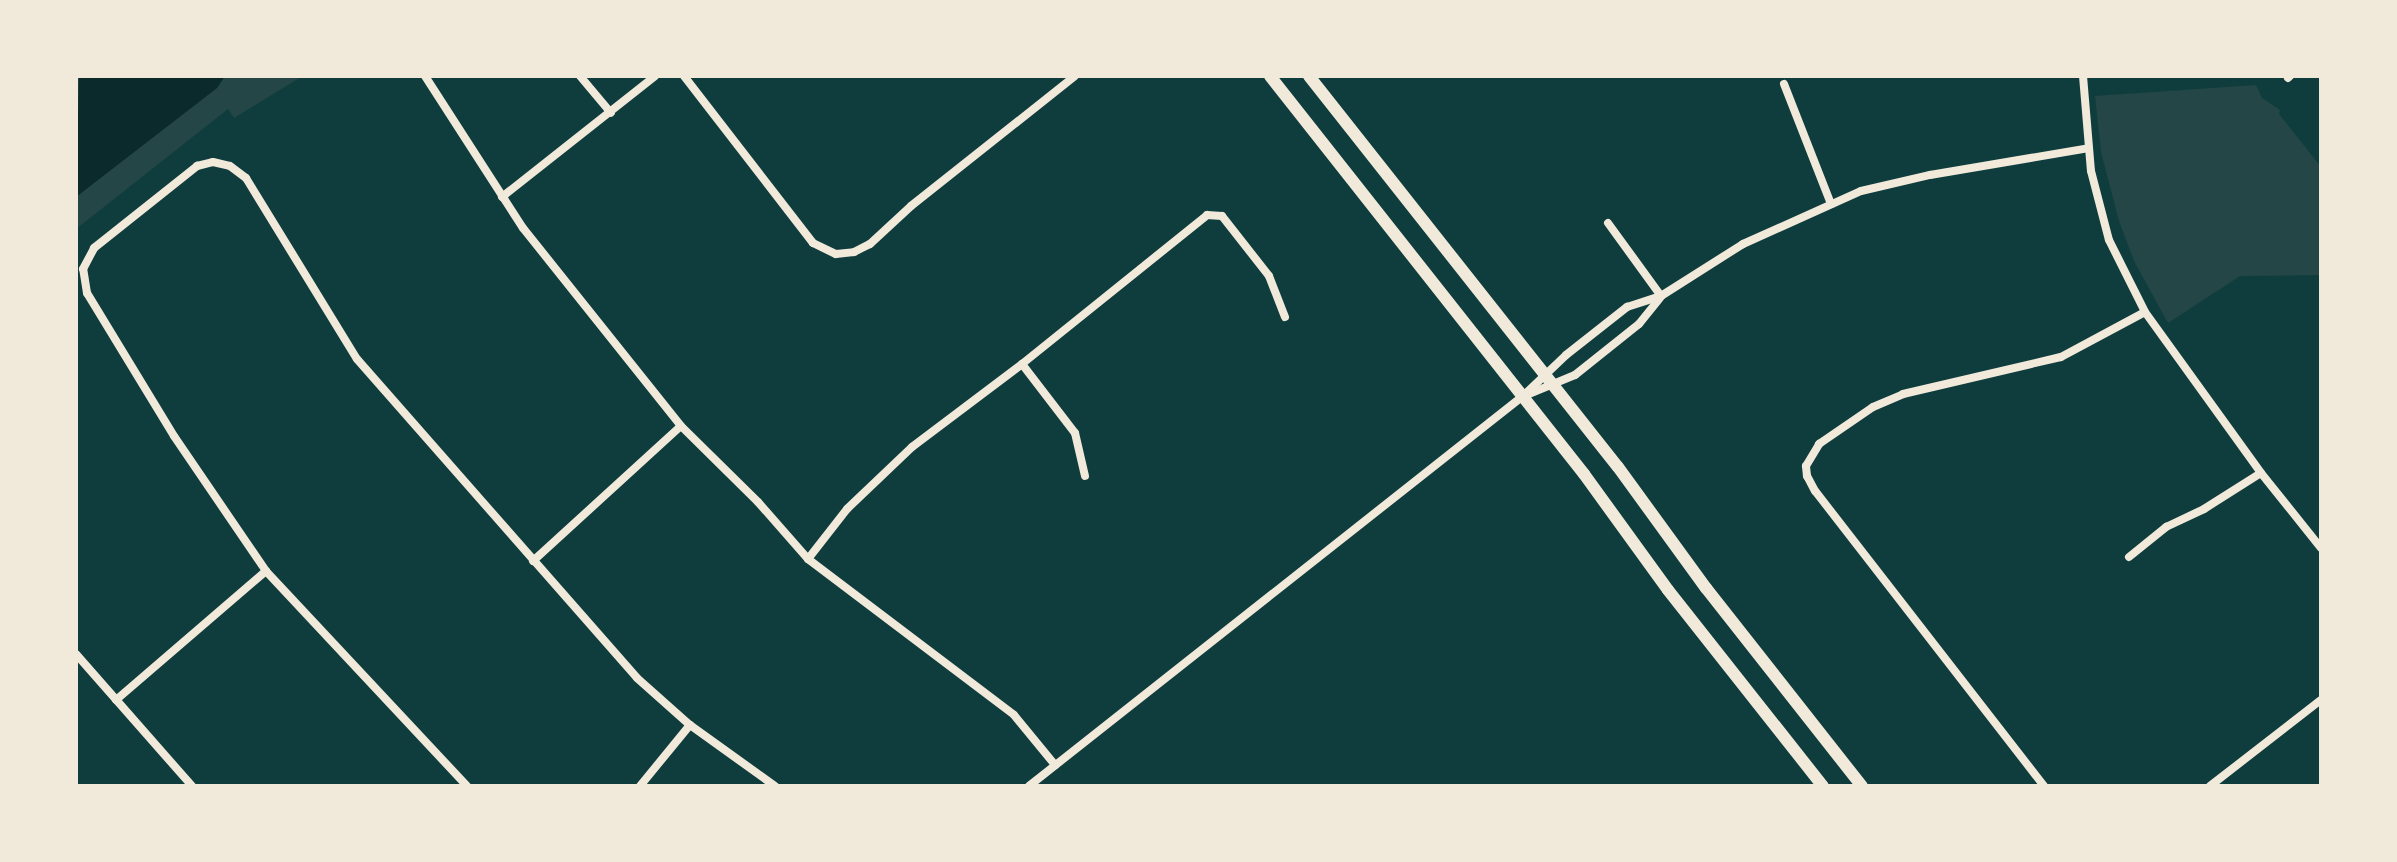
<!DOCTYPE html>
<html>
<head>
<meta charset="utf-8">
<style>
	body { margin:0 }
	#map { position:relative; width:2397px; height:862px; overflow:hidden; background:#0f3d3e; font-family:Poppins,sans-serif }
	div>[style] { position:absolute }
	.green>* { inset:0; background:#244646 }
	.water>* { inset:0; background:#0a2a2b }
	.minor>* { height:8px; margin:-4px; padding:0 4px; transform-origin:4px; border-radius:4px; background:#f1e9da }
	.secondary>* { height:12px; margin:-6px; padding:0 6px; transform-origin:6px; border-radius:6px; background:#f1e9da }
	span { translate:-50% -50%; white-space:nowrap; text-align:center; line-height:1.15; -webkit-text-stroke:8px #f1e9da; paint-order:stroke }
	.frame { position:absolute; inset:0; border:78px solid #f1e9da; pointer-events:none }
</style>
</head>
<body>
<div id="map">
	<div class="green">
		<div style="clip-path:polygon(76px 76px,300px 76px,301px 77px,234px 118px,228px 109px,76px 229px)"></div>
		<div style="clip-path:polygon(2256px 85px,2262px 98px,2280px 110px,2279px 114px,2321px 167px,2321px 275px,2240px 276px,2168px 323px,2134px 261px,2119px 221px,2101px 152px,2095px 96px)"></div>
	</div>
	<div class="water">
		<div style="clip-path:polygon(79px 76px,225px 76px,217px 88px,76px 197px)"></div>
	</div>
	<div class="minor">
		<div style="left:425px;top:76px;width:181px;rotate:57.2deg"></div>
		<div style="left:523px;top:228px;width:253px;rotate:51.4deg"></div>
		<div style="left:681px;top:426px;width:108px;rotate:44.6deg"></div>
		<div style="left:758px;top:502px;width:76px;rotate:48.7deg"></div>
		<div style="left:808px;top:559px;width:258px;rotate:37.1deg"></div>
		<div style="left:1014px;top:715px;width:65px;rotate:50.6deg"></div>
		<div style="left:580px;top:76px;width:48px;rotate:50deg"></div>
		<div style="left:684px;top:76px;width:211px;rotate:52.3deg"></div>
		<div style="left:813px;top:243px;width:25px;rotate:26deg"></div>
		<div style="left:836px;top:254px;width:18px;rotate:-6deg"></div>
		<div style="left:854px;top:252px;width:18px;rotate:-27deg"></div>
		<div style="left:870px;top:244px;width:56px;rotate:-42.8deg"></div>
		<div style="left:911px;top:206px;width:209px;rotate:-38.4deg"></div>
		<div style="left:2083px;top:76px;width:95px;rotate:85.2deg"></div>
		<div style="left:2091px;top:171px;width:71px;rotate:75.4deg"></div>
		<div style="left:2109px;top:240px;width:80px;rotate:63.4deg"></div>
		<div style="left:2145px;top:312px;width:198px;rotate:54.2deg"></div>
		<div style="left:2261px;top:473px;width:96px;rotate:51.3deg"></div>
		<div style="left:2288px;top:78px;width:3px;rotate:-45deg"></div>
		<div style="left:1784px;top:84px;width:129px;rotate:68.6deg"></div>
		<div style="left:502px;top:197px;width:195px;rotate:-38.3deg"></div>
		<div style="left:1608px;top:223px;width:90px;rotate:54deg"></div>
		<div style="left:1022px;top:364px;width:87px;rotate:52.5deg"></div>
		<div style="left:1075px;top:433px;width:44px;rotate:76.9deg"></div>
		<div style="left:1524px;top:396px;width:55px;rotate:-22.4deg"></div>
		<div style="left:1575px;top:375px;width:82px;rotate:-38.6deg"></div>
		<div style="left:1639px;top:324px;width:33px;rotate:-51deg"></div>
		<div style="left:2129px;top:557px;width:48px;rotate:-39deg"></div>
		<div style="left:2166px;top:527px;width:42px;rotate:-25.3deg"></div>
		<div style="left:2204px;top:509px;width:67px;rotate:-32.3deg"></div>
		<div style="left:808px;top:559px;width:63px;rotate:-52deg"></div>
		<div style="left:847px;top:509px;width:90px;rotate:-43.6deg"></div>
		<div style="left:912px;top:447px;width:138px;rotate:-37deg"></div>
		<div style="left:1022px;top:364px;width:238px;rotate:-38.8deg"></div>
		<div style="left:1207px;top:215px;width:15px;rotate:4deg"></div>
		<div style="left:1222px;top:216px;width:76px;rotate:51.9deg"></div>
		<div style="left:1269px;top:276px;width:44px;rotate:68.7deg"></div>
		<div style="left:533px;top:561px;width:200px;rotate:-42.4deg"></div>
		<div style="left:76px;top:654px;width:176px;rotate:48.7deg"></div>
		<div style="left:116px;top:700px;width:198px;rotate:-40.7deg"></div>
		<div style="left:467px;top:786px;width:294px;rotate:-133.1deg"></div>
		<div style="left:266px;top:571px;width:163px;rotate:-124.3deg"></div>
		<div style="left:174px;top:436px;width:167px;rotate:-121.3deg"></div>
		<div style="left:87px;top:293px;width:24px;rotate:-99deg"></div>
		<div style="left:83px;top:269px;width:24px;rotate:-62deg"></div>
		<div style="left:94px;top:248px;width:132px;rotate:-38.5deg"></div>
		<div style="left:197px;top:166px;width:16px;rotate:-14deg"></div>
		<div style="left:213px;top:162px;width:17px;rotate:13deg"></div>
		<div style="left:230px;top:166px;width:20px;rotate:37deg"></div>
		<div style="left:246px;top:178px;width:212px;rotate:58.5deg"></div>
		<div style="left:357px;top:359px;width:424px;rotate:48.7deg"></div>
		<div style="left:637px;top:678px;width:71px;rotate:41.6deg"></div>
		<div style="left:690px;top:725px;width:105px;rotate:35.7deg"></div>
		<div style="left:640px;top:786px;width:79px;rotate:-50.7deg"></div>
		<div style="left:1029px;top:786px;width:629px;rotate:-38.29deg"></div>
		<div style="left:1523px;top:396px;width:59px;rotate:-43.6deg"></div>
		<div style="left:1566px;top:355px;width:78px;rotate:-38.2deg"></div>
		<div style="left:1627px;top:307px;width:36px;rotate:-18deg"></div>
		<div style="left:1661px;top:296px;width:97px;rotate:-32.4deg"></div>
		<div style="left:1743px;top:244px;width:129px;rotate:-24.2deg"></div>
		<div style="left:1861px;top:191px;width:71px;rotate:-13.1deg"></div>
		<div style="left:1930px;top:175px;width:161px;rotate:-9.6deg"></div>
		<div style="left:2044px;top:786px;width:373px;rotate:-127.8deg"></div>
		<div style="left:1815px;top:491px;width:17px;rotate:-118deg"></div>
		<div style="left:1807px;top:476px;width:10px;rotate:-96deg"></div>
		<div style="left:1806px;top:466px;width:26px;rotate:-59deg"></div>
		<div style="left:1819px;top:444px;width:65px;rotate:-34.4deg"></div>
		<div style="left:1873px;top:407px;width:33px;rotate:-23deg"></div>
		<div style="left:1903px;top:394px;width:162px;rotate:-13.2deg"></div>
		<div style="left:2061px;top:357px;width:95px;rotate:-28.2deg"></div>
		<div style="left:2210px;top:786px;width:140px;rotate:-37.8deg"></div>
	</div>
	<div class="secondary">
		<div style="left:1270px;top:76px;width:507px;rotate:51.73deg"></div>
		<div style="left:1584px;top:474px;width:143px;rotate:54.1deg"></div>
		<div style="left:1668px;top:590px;width:250px;rotate:51.7deg"></div>
		<div style="left:1309px;top:76px;width:498px;rotate:51.7deg"></div>
		<div style="left:1618px;top:467px;width:150px;rotate:54deg"></div>
		<div style="left:1706px;top:588px;width:252px;rotate:51.8deg"></div>
	</div>
	<div class="frame"></div>
</div>
</body>
</html>
